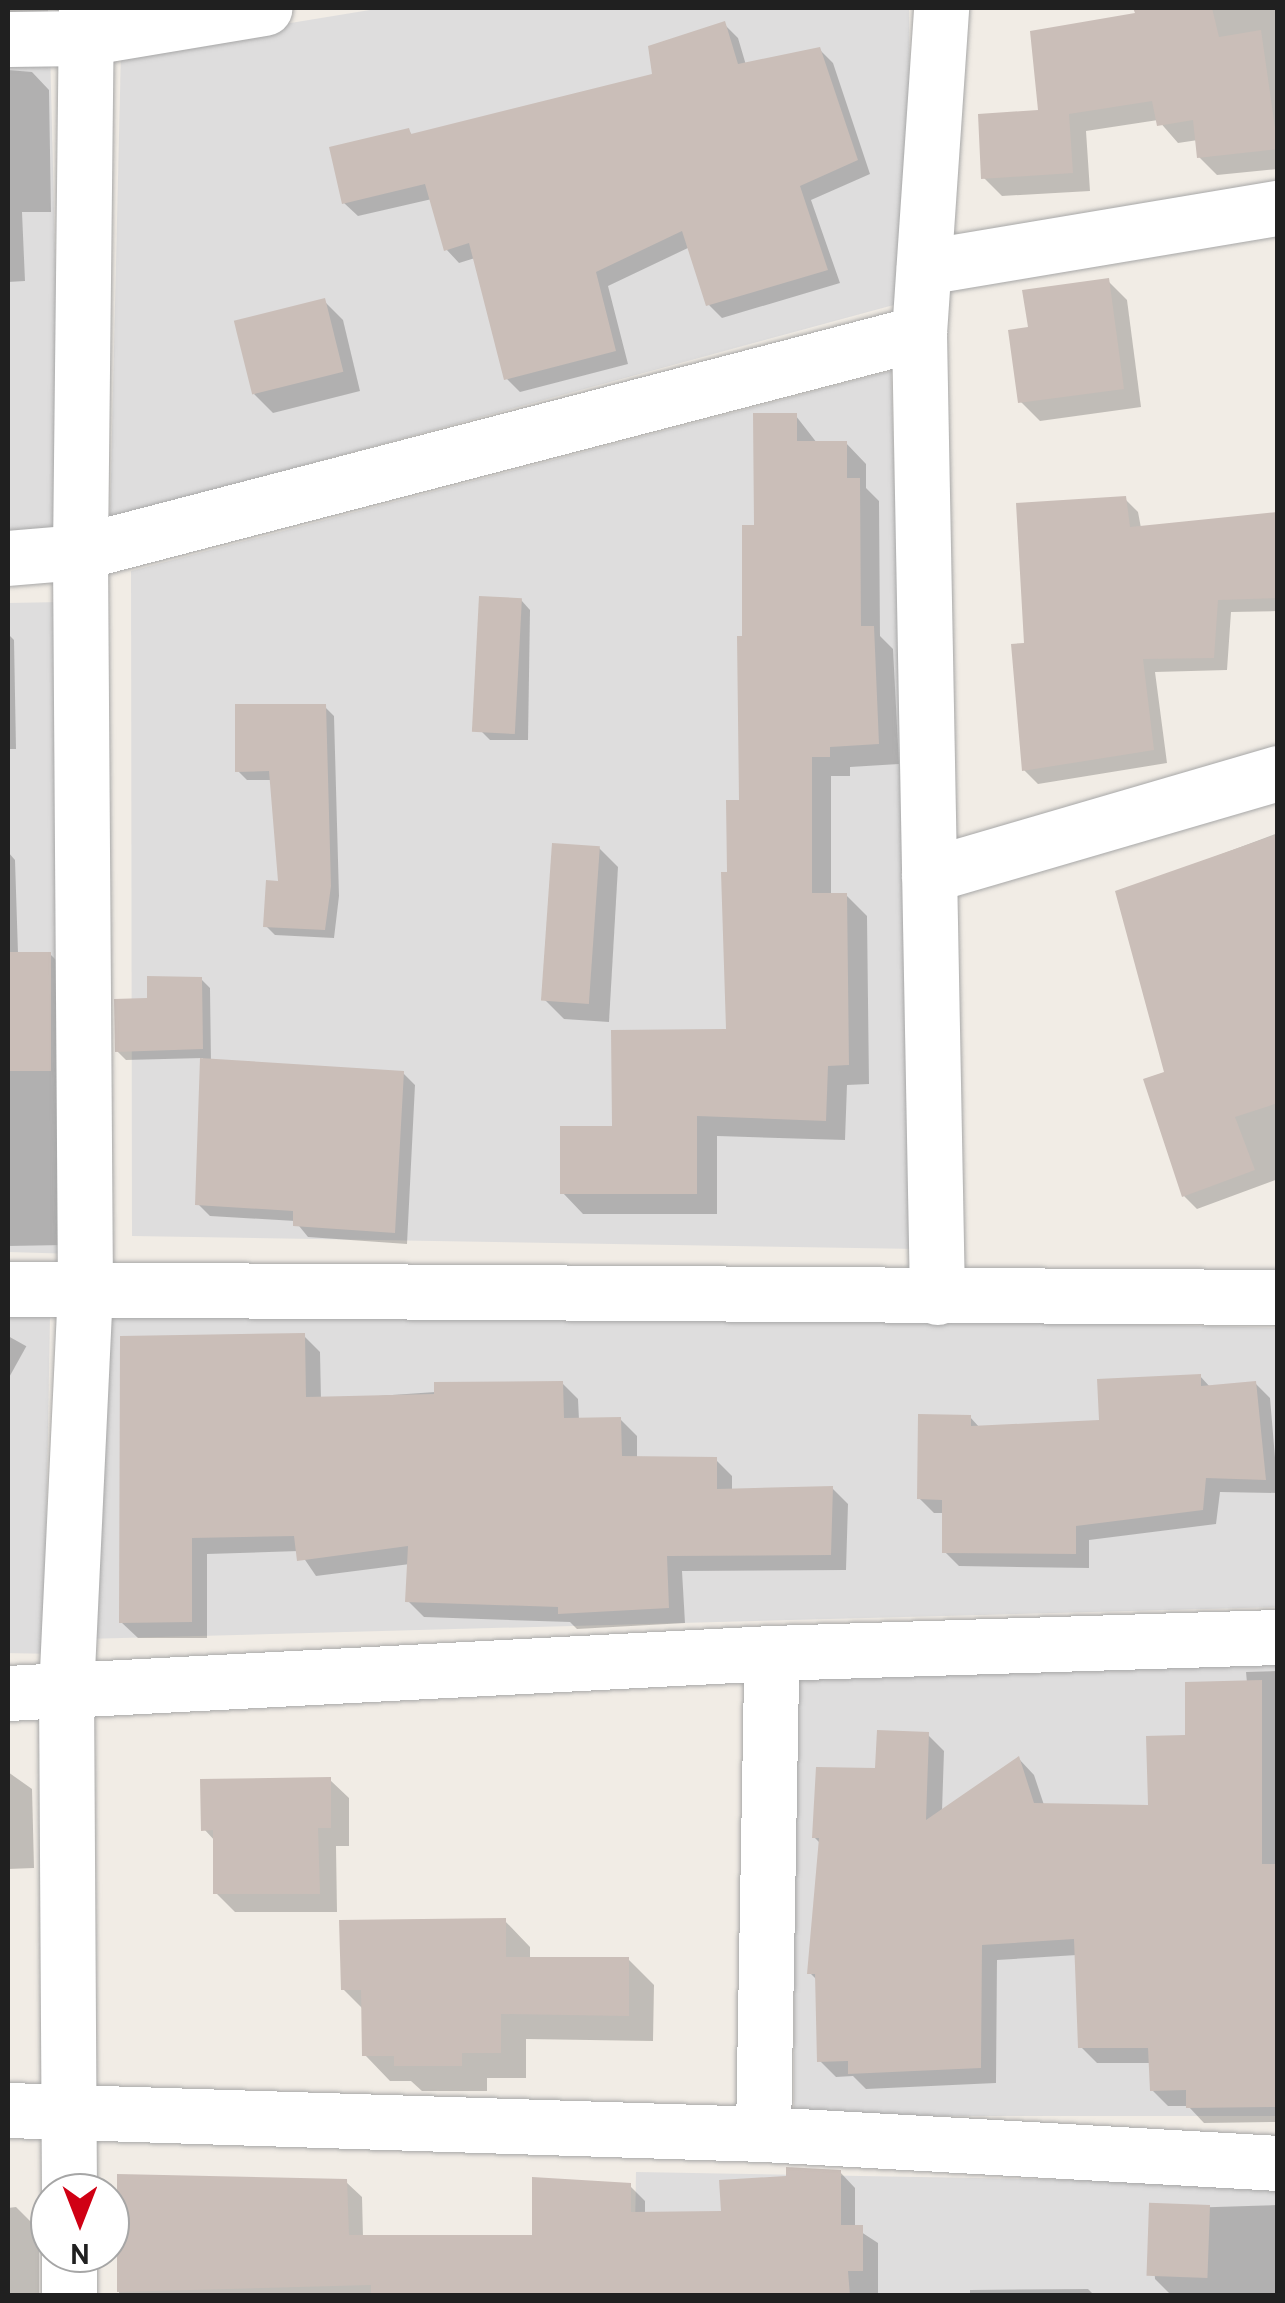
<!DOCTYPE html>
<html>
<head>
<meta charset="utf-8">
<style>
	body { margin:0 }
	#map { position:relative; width:1285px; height:2303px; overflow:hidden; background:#f1ece5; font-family:Overpass,sans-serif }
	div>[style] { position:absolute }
	.residential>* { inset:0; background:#dedddd; transform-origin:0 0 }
	.shadow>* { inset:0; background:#0003; transform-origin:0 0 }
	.building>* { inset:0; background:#cabeb8; transform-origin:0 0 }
	.roads { filter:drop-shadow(0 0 2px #a7a7a7) drop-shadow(0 0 2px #a7a7a7) }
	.minor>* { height:55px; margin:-27.5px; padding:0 27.5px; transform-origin:27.5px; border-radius:27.5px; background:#fff }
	span { translate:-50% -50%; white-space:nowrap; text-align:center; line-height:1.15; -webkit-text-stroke:8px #fff; paint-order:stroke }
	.frame { position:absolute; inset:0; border:10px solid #202020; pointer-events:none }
	.north { position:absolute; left:30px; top:2173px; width:100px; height:100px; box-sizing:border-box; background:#fff; border:2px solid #a6a6a6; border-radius:50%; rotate:180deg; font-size:28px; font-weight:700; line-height:40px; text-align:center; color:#202020 }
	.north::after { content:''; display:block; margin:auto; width:35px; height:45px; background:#d00014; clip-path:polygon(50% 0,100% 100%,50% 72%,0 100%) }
</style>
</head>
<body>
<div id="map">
	<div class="residential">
		<div style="clip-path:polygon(382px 8px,909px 8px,912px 300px,110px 518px,121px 51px)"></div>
		<div style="clip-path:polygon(50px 48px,62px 533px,8px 535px,8px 49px)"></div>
		<div style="clip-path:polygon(891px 371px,919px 1249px,132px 1236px,131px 571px)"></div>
		<div style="clip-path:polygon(63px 602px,76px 1254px,8px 1252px,8px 603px)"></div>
		<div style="clip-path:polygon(92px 1297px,1277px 1328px,1277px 1607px,84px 1639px)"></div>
		<div style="left:8px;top:1316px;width:42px;height:337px;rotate:1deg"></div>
		<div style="left:1277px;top:1651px;width:465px;height:483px;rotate:90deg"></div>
		<div style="left:636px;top:2172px;width:641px;height:123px;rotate:1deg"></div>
	</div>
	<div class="shadow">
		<div style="clip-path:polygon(8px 8px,48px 8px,48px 24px,8px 31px)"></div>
		<div style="clip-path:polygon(1138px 8px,1278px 8px,1278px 169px,1217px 175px,1199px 157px,1198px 140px,1178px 143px,1158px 120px,1086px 131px,1090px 191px,1002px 196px,984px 178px,1139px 15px)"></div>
		<div style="clip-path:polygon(724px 24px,738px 38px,746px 65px,820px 50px,833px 63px,870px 174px,811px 200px,840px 283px,722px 318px,709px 305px,690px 247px,608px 286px,628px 364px,520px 392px,506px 378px,475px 258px,459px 263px,446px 249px,432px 199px,358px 216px,344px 203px,409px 131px,413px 136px,655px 76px)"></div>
		<div style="clip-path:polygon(8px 70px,32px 72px,49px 90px,51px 212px,22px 212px,25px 281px,8px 282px)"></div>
		<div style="clip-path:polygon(1108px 281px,1127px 300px,1141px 407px,1040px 421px,1021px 402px,1030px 329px)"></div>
		<div style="clip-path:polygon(324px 301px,343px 320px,360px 391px,273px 413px,254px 394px)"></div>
		<div style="clip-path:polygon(796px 416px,817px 443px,846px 443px,866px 464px,866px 488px,879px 501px,880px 636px,893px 649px,899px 764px,850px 767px,850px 776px,831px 776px,831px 895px,846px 895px,867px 916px,869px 1084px,847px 1085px,845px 1140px,717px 1136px,717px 1214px,583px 1214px,563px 1193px,615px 1128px,728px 1031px,729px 875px,742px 802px,745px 638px,756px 527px)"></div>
		<div style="clip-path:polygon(1125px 499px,1138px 512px,1141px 528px,1278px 554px,1278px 611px,1231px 612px,1227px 670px,1155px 672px,1167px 763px,1038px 784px,1024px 770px,1027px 645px)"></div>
		<div style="clip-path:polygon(521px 600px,530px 610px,528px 740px,490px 740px,481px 731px)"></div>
		<div style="clip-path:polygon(8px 634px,14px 640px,16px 749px,8px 749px)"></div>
		<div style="clip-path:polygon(325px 707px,334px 716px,339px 896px,334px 938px,275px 935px,266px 926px,280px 883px,272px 780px,247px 780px,238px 771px)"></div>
		<div style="clip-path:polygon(1278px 833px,1278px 1179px,1197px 1209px,1184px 1196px,1167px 1074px,1118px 893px)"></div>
		<div style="clip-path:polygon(599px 848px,618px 867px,609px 1022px,564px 1019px,545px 1000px)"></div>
		<div style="clip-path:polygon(8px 852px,15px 860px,18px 953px,50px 954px,66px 970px,65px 1245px,8px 1246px)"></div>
		<div style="clip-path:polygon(201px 979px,210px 988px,211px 1062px,403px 1073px,415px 1085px,407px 1244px,308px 1237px,295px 1221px,210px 1216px,198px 1204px,203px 1058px,126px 1060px,117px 1051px,150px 1001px)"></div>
		<div style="left:8px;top:1336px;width:21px;height:72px;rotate:29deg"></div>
		<div style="clip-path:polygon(304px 1336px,320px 1352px,321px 1400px,562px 1383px,578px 1399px,579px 1420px,620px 1419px,637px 1436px,637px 1459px,716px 1460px,732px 1476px,732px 1491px,832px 1488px,848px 1504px,846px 1570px,682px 1571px,685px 1623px,577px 1629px,570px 1622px,424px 1617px,408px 1601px,410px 1564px,316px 1576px,299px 1551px,207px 1554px,207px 1638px,138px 1638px,121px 1622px)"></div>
		<div style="clip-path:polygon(1200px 1376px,1211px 1388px,1255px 1383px,1270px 1398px,1278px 1493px,1220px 1492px,1216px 1524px,1089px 1540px,1089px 1568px,959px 1566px,945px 1552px,945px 1513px,934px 1513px,919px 1498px,970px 1417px,980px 1428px,1101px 1423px)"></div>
		<div style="clip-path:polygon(1278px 1671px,1278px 2122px,1204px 2123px,1188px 2106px,1168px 2106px,1152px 2090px,1151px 2063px,1097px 2063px,1081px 2047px,1077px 1955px,997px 1960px,996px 2083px,866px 2089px,853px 2076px,836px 2077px,820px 2061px,818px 1981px,810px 1973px,821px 1844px,814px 1837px,877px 1771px,928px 1735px,944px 1751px,942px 1812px,1019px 1759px,1034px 1775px,1044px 1805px,1150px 1807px,1187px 1737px,1247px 1683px,1246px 1672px)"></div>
		<div style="clip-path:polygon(8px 1772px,32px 1789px,34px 1868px,8px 1869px)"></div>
		<div style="clip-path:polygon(330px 1780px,349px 1798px,349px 1846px,336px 1846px,337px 1912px,235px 1912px,216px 1893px,216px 1842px,204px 1829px)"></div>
		<div style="clip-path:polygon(505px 1921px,530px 1947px,530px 1959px,628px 1959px,654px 1985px,653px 2041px,526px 2039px,526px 2078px,487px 2078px,487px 2091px,422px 2091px,411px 2081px,390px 2081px,365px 2055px,364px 2010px,343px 1989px)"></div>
		<div style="clip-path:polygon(840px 2172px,855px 2188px,855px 2228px,878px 2243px,878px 2296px,119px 2295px,119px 2177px,346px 2182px,362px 2197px,363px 2237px,535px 2237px,629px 2185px,645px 2201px,645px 2214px,724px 2213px)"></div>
		<div style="clip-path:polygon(1278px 2205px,1278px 2296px,1171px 2295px,1155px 2279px,1151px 2209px)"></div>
		<div style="clip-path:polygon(16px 2207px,39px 2230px,39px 2296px,8px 2296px,8px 2208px)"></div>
		<div style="clip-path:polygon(1088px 2289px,1095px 2296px,970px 2296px,970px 2290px)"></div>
	</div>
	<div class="building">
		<div style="clip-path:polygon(1133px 8px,1212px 8px,1219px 37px,1261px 30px,1278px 149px,1197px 158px,1193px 120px,1157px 126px,1152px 101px,1069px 114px,1073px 173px,981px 179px,978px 114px,1038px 110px,1030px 31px,1135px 13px)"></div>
		<div style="clip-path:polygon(725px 21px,738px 64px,820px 47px,858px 160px,800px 186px,828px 270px,706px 306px,682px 231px,596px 272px,616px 351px,504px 380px,469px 243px,444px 251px,425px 184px,342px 204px,329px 147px,409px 128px,411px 134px,652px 74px,648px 46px)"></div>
		<div style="clip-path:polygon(1109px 278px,1124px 389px,1018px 403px,1008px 330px,1028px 327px,1022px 290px)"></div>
		<div style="left:325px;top:298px;width:76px;height:94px;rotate:76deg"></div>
		<div style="clip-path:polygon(753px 413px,797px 413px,797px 441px,847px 441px,847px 478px,860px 478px,861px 626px,874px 626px,879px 744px,830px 747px,830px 757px,812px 757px,812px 893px,847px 893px,849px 1065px,828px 1066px,826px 1121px,697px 1116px,697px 1194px,560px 1194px,560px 1126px,612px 1126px,611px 1030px,726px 1029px,721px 872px,727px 872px,726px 800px,739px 800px,737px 636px,742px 636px,742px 525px,754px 525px)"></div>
		<div style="clip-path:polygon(1126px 496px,1130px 527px,1278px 512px,1278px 598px,1218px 600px,1214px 658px,1143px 659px,1154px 750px,1022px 771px,1011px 644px,1024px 643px,1016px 503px)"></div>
		<div style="left:479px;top:596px;width:43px;height:136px;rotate:3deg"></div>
		<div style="clip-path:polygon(235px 704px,326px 704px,331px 886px,325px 930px,263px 927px,266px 880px,278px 881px,269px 771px,235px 772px)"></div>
		<div style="clip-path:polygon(1278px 834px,1278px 1103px,1235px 1117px,1255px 1170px,1182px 1197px,1143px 1079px,1164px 1072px,1115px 891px)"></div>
		<div style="left:552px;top:843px;width:48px;height:158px;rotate:4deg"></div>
		<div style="left:51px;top:952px;width:119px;height:43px;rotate:90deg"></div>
		<div style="clip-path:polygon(147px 976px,202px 977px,203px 1049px,115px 1052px,114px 999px,147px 998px)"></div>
		<div style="clip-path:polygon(200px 1058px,404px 1071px,395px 1233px,293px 1226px,293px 1211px,195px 1205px)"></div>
		<div style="clip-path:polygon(305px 1333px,306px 1397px,434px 1394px,434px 1382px,563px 1381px,564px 1418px,621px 1417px,622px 1456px,717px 1457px,717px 1489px,833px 1486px,831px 1555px,667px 1556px,669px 1608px,558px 1614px,558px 1607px,405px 1602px,408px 1546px,297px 1561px,294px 1536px,192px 1538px,192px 1622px,119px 1623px,120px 1336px)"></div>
		<div style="clip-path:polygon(1201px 1374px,1201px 1386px,1256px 1381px,1266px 1480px,1206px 1478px,1203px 1510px,1076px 1526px,1076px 1554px,942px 1553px,942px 1500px,917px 1499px,918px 1414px,971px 1415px,971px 1426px,1099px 1420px,1097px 1379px)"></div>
		<div style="clip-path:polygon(1262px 1680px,1262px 1864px,1276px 1864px,1278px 2107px,1186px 2108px,1186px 2090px,1150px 2091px,1148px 2048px,1078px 2048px,1074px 1939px,982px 1945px,981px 2068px,848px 2074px,848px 2061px,817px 2062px,815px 1974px,807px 1974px,819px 1838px,812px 1838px,816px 1767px,875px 1768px,877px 1730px,929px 1732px,926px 1820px,1019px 1756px,1034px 1803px,1148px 1805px,1146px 1736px,1185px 1735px,1185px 1682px)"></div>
		<div style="clip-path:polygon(331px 1777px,331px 1828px,318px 1828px,320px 1894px,213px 1894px,213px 1830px,201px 1831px,200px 1779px)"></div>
		<div style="clip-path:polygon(506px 1918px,506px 1957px,629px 1957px,629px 2016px,501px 2014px,501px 2053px,462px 2053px,462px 2066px,394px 2066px,394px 2056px,362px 2056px,361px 1990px,341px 1990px,339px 1920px)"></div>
		<div style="clip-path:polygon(786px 2167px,841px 2170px,841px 2225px,863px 2225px,863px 2271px,848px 2271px,850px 2296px,371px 2296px,371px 2285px,117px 2292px,117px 2174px,347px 2179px,349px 2235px,532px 2235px,532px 2177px,631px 2183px,631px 2212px,721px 2211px,719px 2180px,786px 2176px)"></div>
		<div style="left:1210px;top:2205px;width:73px;height:61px;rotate:92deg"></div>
	</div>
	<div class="roads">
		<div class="minor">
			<div style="left:8px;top:39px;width:77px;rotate:-0.7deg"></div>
			<div style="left:85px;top:38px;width:182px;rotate:-9.5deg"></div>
			<div style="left:924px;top:267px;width:359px;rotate:-9.5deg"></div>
			<div style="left:8px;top:558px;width:72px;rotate:-4.8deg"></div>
			<div style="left:80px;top:552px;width:867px;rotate:-14.63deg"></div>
			<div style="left:929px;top:875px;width:364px;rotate:-16.3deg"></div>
			<div style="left:8px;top:1289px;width:1270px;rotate:0.36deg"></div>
			<div style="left:937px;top:1297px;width:964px;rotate:-91.07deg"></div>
			<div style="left:919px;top:333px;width:326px;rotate:-86.1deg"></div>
			<div style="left:8px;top:1693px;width:764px;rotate:-3deg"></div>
			<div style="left:771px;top:1653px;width:507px;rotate:-1.81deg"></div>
			<div style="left:8px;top:2110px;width:755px;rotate:1.82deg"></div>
			<div style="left:763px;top:2134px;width:516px;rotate:3.22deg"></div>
			<div style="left:763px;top:2134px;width:481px;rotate:-89deg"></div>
			<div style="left:69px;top:2193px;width:501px;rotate:-90.34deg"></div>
			<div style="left:66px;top:1692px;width:402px;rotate:-87.3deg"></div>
			<div style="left:85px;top:1290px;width:738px;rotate:-90.39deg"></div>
			<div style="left:80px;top:552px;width:544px;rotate:-89.37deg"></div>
			<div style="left:69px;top:2296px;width:43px;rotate:-90deg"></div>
		</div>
	</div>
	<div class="frame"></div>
	<div class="north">N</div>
</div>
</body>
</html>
